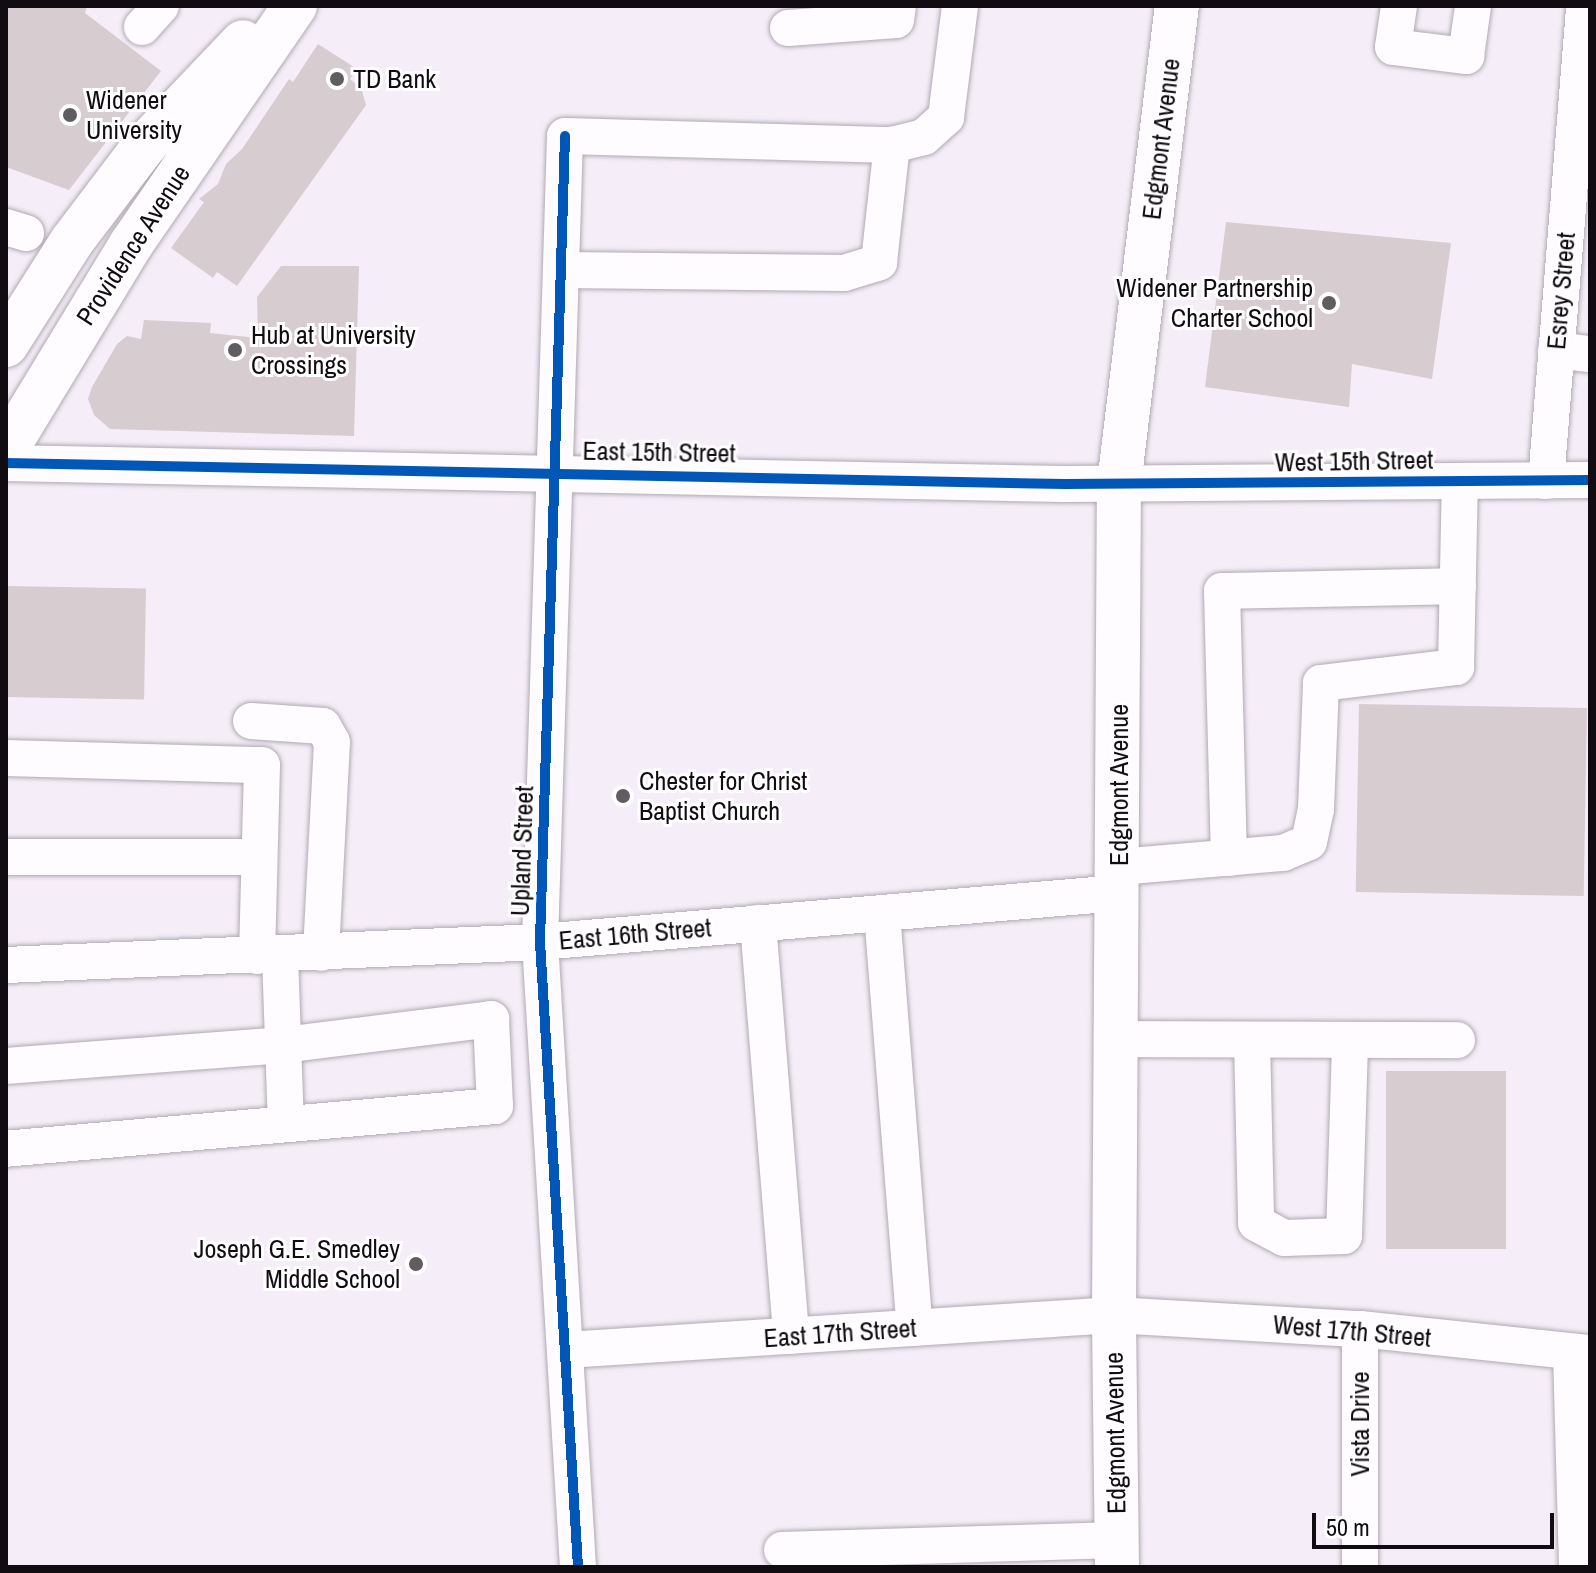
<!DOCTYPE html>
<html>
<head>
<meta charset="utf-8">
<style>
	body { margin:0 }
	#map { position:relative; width:1596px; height:1573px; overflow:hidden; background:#f5edf8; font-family:"Archivo Narrow",sans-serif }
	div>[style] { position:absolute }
	.building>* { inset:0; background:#d7cccf; transform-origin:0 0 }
	.roads { filter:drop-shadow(0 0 2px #b0aab2) drop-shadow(0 0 2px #b0aab2) }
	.minor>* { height:36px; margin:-18px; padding:0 18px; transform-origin:18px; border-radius:18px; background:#fefcfe }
	.major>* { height:44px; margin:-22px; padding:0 22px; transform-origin:22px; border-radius:22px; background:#fefcfe }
	.cycleway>* { height:10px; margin:-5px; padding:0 5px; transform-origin:5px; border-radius:5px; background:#0057b8 }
	.dots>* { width:22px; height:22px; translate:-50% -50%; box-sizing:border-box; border:4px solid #fff; border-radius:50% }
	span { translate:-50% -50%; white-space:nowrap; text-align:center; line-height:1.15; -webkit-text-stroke:6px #fff; paint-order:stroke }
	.poi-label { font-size:26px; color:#110c12 }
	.left { translate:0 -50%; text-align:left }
	.right { translate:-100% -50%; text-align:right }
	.street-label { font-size:26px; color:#110c12 }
	.frame { position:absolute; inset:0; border:8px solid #110c12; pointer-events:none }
	.scale { position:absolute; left:1312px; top:1513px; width:242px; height:36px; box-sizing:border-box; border:4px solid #110c12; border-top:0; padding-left:10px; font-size:24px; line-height:28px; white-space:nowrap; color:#110c12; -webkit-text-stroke:6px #fff; paint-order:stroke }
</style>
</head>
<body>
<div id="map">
	<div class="building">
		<div style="clip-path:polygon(6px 6px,87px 6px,85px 13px,161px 71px,69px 190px,6px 167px)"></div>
		<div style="clip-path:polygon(318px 44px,357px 69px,350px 79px,361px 88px,366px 105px,237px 286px,217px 272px,213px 278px,171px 248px,204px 202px,199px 199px,218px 184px,226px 164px,242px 149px,289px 79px,293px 82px)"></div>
		<div style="clip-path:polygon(1226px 222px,1451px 243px,1432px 379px,1352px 364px,1349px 407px,1205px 387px)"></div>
		<div style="clip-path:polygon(281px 266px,359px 266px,354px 436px,110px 429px,94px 415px,88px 399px,92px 387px,117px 344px,127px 336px,141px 339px,144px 320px,211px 323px,210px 333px,258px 338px,257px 297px)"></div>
		<div style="left:6px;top:586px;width:140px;height:111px;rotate:1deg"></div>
		<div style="left:1359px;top:704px;width:228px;height:188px;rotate:1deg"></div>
		<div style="left:1386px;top:1071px;width:120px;height:178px"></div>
	</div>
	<div class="roads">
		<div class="minor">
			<div style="left:1399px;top:6px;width:41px;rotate:98.3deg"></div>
			<div style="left:1393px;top:47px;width:74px;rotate:7deg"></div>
			<div style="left:1466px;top:56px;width:50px;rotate:-82deg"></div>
			<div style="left:142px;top:27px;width:28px;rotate:-48deg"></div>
			<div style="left:788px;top:28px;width:108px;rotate:-4.2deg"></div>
			<div style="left:896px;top:20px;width:14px;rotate:-82deg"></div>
			<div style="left:6px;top:227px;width:21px;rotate:17deg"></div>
			<div style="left:563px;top:270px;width:281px;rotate:0.6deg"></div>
			<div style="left:844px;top:273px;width:37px;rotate:-17deg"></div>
			<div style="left:879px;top:262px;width:118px;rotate:-83.7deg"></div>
			<div style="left:1556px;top:350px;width:34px;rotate:7deg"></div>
			<div style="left:6px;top:463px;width:1059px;rotate:1.14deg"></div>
			<div style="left:1065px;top:484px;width:525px;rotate:-0.44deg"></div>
			<div style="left:1546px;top:481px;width:477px;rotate:-85.4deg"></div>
			<div style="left:251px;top:721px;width:72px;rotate:4deg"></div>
			<div style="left:323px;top:726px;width:18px;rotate:61deg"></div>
			<div style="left:332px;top:742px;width:211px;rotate:93deg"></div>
			<div style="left:6px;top:758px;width:256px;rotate:1.6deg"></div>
			<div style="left:262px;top:765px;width:191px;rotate:91.5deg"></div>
			<div style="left:6px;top:857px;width:253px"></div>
			<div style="left:1229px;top:858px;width:267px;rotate:-91.5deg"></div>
			<div style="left:1222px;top:591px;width:236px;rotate:-1.2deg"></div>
			<div style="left:1119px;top:867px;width:165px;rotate:-4.9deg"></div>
			<div style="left:1283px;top:853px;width:28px;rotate:-23deg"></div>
			<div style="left:1309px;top:842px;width:34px;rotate:-78deg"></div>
			<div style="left:1316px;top:809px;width:126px;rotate:-87.7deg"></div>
			<div style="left:1321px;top:683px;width:136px;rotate:-6.8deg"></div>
			<div style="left:1456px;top:667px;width:185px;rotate:-88.8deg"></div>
			<div style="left:882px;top:913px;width:416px;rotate:85.5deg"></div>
			<div style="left:758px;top:923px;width:414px;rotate:85.4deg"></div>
			<div style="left:280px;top:955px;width:169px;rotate:88deg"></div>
			<div style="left:6px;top:965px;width:534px;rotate:-2.47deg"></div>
			<div style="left:540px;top:942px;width:581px;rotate:-4.84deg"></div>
			<div style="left:1117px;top:1039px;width:340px;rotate:0.2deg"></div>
			<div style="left:1252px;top:1040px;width:183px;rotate:88.7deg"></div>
			<div style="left:1256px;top:1223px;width:32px;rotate:28deg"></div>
			<div style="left:1284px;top:1238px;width:60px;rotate:-1.9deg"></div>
			<div style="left:1344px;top:1236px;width:196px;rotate:-88.2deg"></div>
			<div style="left:6px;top:1066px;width:278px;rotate:-4.3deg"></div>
			<div style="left:283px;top:1045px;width:210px;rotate:-7.1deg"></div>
			<div style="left:491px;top:1019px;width:87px;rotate:87.4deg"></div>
			<div style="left:495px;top:1106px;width:491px;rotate:175deg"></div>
			<div style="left:1360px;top:1329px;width:238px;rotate:90deg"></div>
			<div style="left:566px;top:1350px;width:549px;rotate:-3.65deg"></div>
			<div style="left:1114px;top:1315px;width:246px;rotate:3.3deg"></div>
			<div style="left:1360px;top:1329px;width:231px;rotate:6deg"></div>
			<div style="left:1571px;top:1352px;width:215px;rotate:88.4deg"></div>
			<div style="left:782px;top:1550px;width:334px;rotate:-1.7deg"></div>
			<div style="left:578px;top:1567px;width:626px;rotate:-93.48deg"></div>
			<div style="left:540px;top:942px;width:806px;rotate:-88.22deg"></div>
			<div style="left:565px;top:136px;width:327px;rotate:1.6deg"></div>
			<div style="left:892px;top:145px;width:33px;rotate:-14deg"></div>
			<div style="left:924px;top:137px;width:30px;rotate:-42deg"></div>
			<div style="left:946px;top:117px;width:112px;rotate:-82.8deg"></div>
		</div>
		<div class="major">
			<div style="left:6px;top:345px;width:123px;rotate:-57.6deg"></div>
			<div style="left:72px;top:241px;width:121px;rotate:-52.8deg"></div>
			<div style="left:145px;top:145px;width:142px;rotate:-46.4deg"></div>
			<div style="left:6px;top:450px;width:242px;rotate:-58.7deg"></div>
			<div style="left:132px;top:243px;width:288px;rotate:-55.5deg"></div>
			<div style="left:1117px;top:1567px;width:252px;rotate:-90.7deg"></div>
			<div style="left:1114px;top:1315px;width:831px;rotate:-89.66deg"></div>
			<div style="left:1119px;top:484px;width:482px;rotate:-83.1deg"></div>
		</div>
	</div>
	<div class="cycleway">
		<div style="left:565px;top:136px;width:806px;rotate:91.78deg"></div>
		<div style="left:540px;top:942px;width:626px;rotate:86.52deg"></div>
		<div style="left:6px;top:463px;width:1059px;rotate:1.14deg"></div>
		<div style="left:1065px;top:484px;width:525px;rotate:-0.44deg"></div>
	</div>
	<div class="dots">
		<div style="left:337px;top:79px;background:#615b62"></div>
		<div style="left:70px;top:115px;background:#615b62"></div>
		<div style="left:1329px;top:303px;background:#615b62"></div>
		<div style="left:235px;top:350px;background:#615b62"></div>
		<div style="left:623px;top:796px;background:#615b62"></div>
		<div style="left:416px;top:1264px;background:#615b62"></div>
	</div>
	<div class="poi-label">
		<span class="left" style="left:353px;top:79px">TD Bank</span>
		<span class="left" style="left:86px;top:115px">Widener<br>University</span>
		<span class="right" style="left:1313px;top:303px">Widener Partnership<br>Charter School</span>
		<span class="left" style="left:251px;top:350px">Hub at University<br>Crossings</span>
		<span class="left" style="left:639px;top:796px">Chester for Christ<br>Baptist Church</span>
		<span class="right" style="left:400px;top:1264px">Joseph G.E. Smedley<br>Middle School</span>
	</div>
	<div class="street-label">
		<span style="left:1161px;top:139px;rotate:-83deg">Edgmont Avenue</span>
		<span style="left:133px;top:245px;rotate:-57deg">Providence Avenue</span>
		<span style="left:1561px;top:291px;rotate:-85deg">Esrey Street</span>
		<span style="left:659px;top:452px;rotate:1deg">East 15th Street</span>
		<span style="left:1354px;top:461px;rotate:-1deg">West 15th Street</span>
		<span style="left:1119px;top:785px;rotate:-90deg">Edgmont Avenue</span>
		<span style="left:522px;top:851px;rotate:-88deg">Upland Street</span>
		<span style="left:635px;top:934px;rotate:-5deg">East 16th Street</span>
		<span style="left:1352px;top:1331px;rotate:5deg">West 17th Street</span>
		<span style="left:840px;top:1333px;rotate:-4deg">East 17th Street</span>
		<span style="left:1360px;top:1424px;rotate:-90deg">Vista Drive</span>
		<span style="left:1115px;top:1433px;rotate:-91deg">Edgmont Avenue</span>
	</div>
	<div class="frame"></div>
	<div class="scale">50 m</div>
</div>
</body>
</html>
